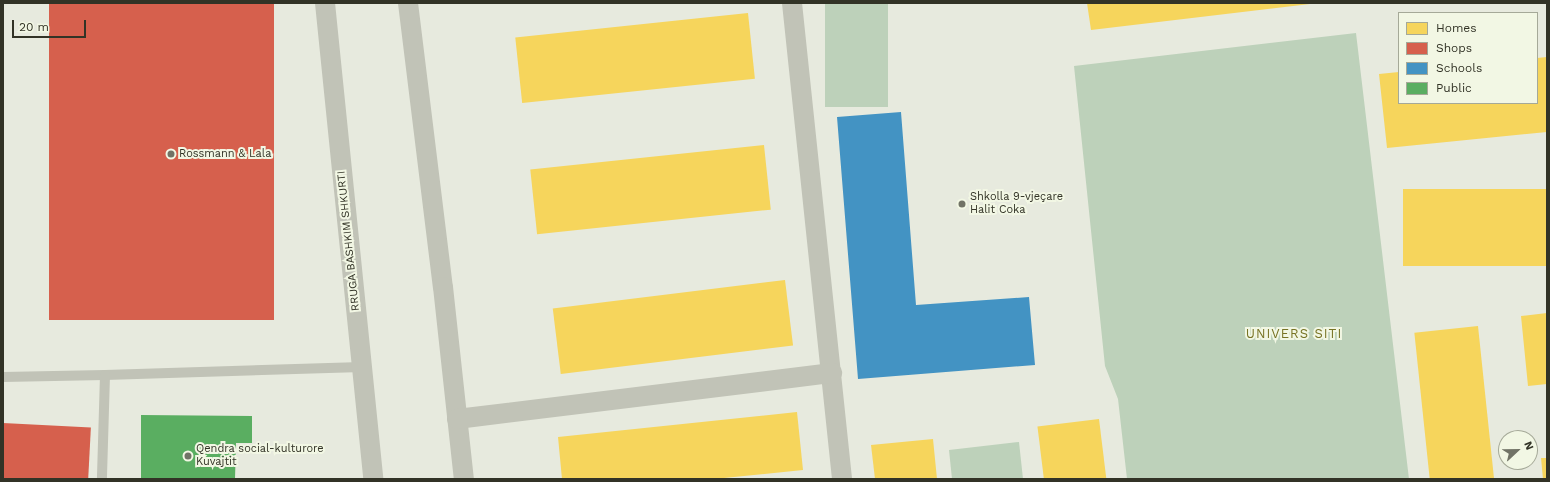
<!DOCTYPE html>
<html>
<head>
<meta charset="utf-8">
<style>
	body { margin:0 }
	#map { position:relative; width:1550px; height:482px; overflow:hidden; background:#e7eade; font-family:"Work Sans",sans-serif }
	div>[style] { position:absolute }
	.green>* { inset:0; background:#bdd1ba; transform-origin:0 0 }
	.homes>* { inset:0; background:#f6d55c; transform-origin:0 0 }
	.shops>* { inset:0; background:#d6604d; transform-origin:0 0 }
	.schools>* { inset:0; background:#4393c3 }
	.public>* { inset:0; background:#5aae61 }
	.lane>* { height:10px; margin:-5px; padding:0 5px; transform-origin:5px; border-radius:5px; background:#c1c3b7 }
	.street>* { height:20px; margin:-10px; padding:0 10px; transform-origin:10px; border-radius:10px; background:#c1c3b7 }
	.dots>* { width:11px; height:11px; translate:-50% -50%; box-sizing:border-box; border:2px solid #f2f7e4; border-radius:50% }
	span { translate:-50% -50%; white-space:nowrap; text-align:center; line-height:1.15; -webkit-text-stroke:4px #f2f7e4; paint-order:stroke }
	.poi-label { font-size:11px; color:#323326 }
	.left { translate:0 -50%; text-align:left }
	.street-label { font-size:11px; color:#323326 }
	.quarter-label { font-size:13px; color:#777324; letter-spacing:1px }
	.frame { position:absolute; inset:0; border:4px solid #323326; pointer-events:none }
	.legend { position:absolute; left:1398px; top:12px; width:140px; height:92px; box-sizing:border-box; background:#f2f7e4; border:1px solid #a5a998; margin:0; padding:5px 7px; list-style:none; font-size:12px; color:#323326 }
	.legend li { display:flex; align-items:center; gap:8px; height:20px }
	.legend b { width:20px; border:1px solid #a5a998 }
	.north { position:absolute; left:1498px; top:430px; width:40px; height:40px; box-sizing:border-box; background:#f2f7e4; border:1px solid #a5a998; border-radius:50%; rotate:68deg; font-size:11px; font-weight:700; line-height:16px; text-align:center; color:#323326 }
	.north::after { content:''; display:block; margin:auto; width:14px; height:18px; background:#717366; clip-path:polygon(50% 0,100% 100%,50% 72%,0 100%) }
	.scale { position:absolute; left:12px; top:20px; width:74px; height:18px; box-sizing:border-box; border:2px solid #323326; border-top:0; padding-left:5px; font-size:12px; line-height:14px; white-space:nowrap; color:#323326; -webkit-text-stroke:3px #f2f7e4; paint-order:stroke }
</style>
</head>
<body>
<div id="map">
	<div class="green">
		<div style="left:825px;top:3px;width:63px;height:104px"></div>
		<div style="clip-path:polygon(1356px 33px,1409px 479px,1127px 479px,1118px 399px,1105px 366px,1074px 66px)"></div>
		<div style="clip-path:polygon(1019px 442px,1023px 479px,952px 479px,949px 450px)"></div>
	</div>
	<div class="homes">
		<div style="clip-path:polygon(1087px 3px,1310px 3px,1310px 4px,1091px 30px)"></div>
		<div style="left:748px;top:13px;width:66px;height:234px;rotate:84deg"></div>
		<div style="clip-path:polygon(1547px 57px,1547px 132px,1387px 148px,1379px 74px,1399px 72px,1399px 103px,1537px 103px,1537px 58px)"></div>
		<div style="left:764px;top:145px;width:65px;height:235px;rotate:84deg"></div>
		<div style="left:1547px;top:189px;width:77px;height:144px;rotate:90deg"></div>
		<div style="left:785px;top:280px;width:66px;height:234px;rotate:83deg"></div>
		<div style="clip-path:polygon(1547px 313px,1547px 384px,1528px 386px,1521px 316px)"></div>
		<div style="left:1478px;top:326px;width:154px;height:64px;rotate:84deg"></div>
		<div style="clip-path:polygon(797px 412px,803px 470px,714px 479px,562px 479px,558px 437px)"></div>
		<div style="left:1099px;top:419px;width:60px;height:62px;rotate:83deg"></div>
		<div style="clip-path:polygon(933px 439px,937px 479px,875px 479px,871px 445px)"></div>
		<div style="clip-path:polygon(1541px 458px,1547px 458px,1547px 479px,1543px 479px)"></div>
	</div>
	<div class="shops">
		<div style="left:49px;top:3px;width:225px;height:317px"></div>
		<div style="left:3px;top:423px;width:88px;height:56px;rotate:3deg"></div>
	</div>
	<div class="schools">
		<div style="clip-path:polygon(901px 112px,916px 305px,1029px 297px,1035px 365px,858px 379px,837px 117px)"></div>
	</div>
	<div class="public">
		<div style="clip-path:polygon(141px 415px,252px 416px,252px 443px,236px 443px,235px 479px,141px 479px)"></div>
	</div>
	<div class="lane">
		<div style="left:105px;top:375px;width:257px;rotate:-1.8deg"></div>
		<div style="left:3px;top:377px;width:102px;rotate:-1.1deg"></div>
		<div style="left:105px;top:375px;width:104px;rotate:91.7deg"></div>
	</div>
	<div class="street">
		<div style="left:325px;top:3px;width:478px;rotate:84.2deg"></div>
		<div style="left:408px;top:3px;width:286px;rotate:83deg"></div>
		<div style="left:443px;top:287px;width:193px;rotate:83.8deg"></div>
		<div style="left:792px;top:3px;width:479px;rotate:84deg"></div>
		<div style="left:457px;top:419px;width:378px;rotate:-7deg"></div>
	</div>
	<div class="dots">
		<div style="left:171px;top:154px;background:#717366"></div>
		<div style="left:962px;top:204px;background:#717366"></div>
		<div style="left:188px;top:456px;background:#717366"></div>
	</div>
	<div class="poi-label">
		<span class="left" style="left:179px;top:154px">Rossmann &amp; Lala</span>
		<span class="left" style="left:970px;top:204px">Shkolla 9-vjeçare<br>Halit Coka</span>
		<span class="left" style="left:196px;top:456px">Qendra social-kulturore<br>Kuvajtit</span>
	</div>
	<div class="street-label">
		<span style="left:349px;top:241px;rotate:-96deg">RRUGA BASHKIM SHKURTI</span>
	</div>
	<div class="quarter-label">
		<span style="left:1294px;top:334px">UNIVERS SITI</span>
	</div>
	<div class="frame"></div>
	<ul class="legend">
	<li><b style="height:11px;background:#f6d55c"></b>Homes</li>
	<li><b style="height:11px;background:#d6604d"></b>Shops</li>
	<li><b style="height:11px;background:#4393c3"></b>Schools</li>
	<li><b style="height:11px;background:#5aae61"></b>Public</li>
	</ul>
	<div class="north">N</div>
	<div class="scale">20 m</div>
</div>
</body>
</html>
